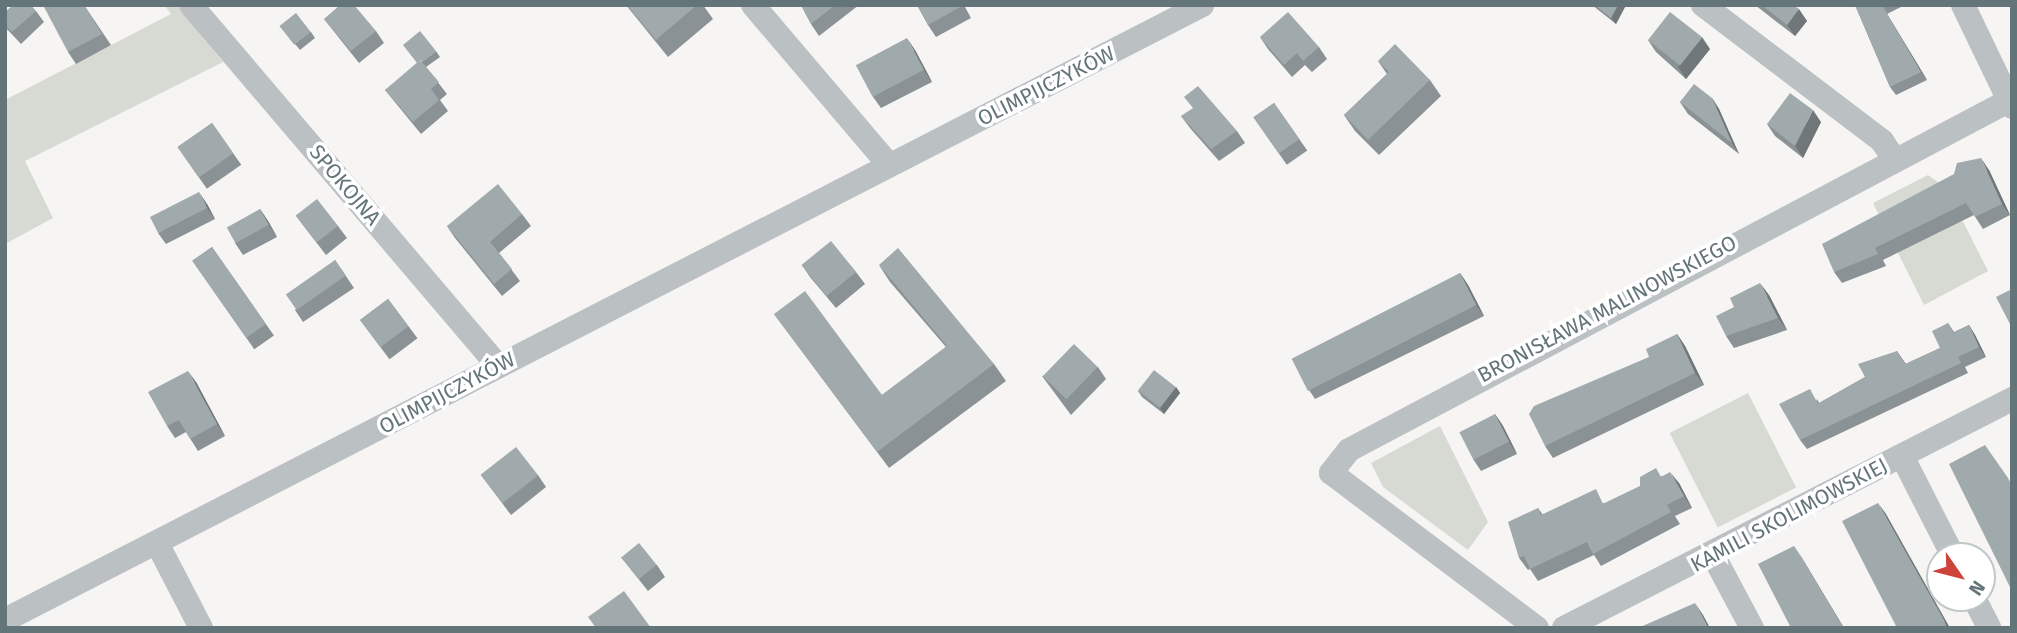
<!DOCTYPE html>
<html>
<head>
<meta charset="utf-8">
<style>
	body { margin:0 }
	#map { position:relative; width:2017px; height:633px; overflow:hidden; background:#f6f5f3; font-family:"Fira Sans",sans-serif }
	div>[style] { position:absolute }
	.green>* { inset:0; background:#d6dad3; transform-origin:0 0 }
	.minor>* { height:24px; margin:-12px; padding:0 12px; transform-origin:12px; border-radius:12px; background:#bbc0c2 }
	.wall>* { inset:0; background:#8a9295; transform-origin:0 0 }
	.shaded-wall>* { inset:0; background:#707779 }
	.building>* { inset:0; background:#a0aaad; transform-origin:0 0 }
	span { translate:-50% -50%; white-space:nowrap; text-align:center; line-height:1.15; -webkit-text-stroke:7px #fff; paint-order:stroke }
	.street-label { font-size:21px; color:#64757a }
	.frame { position:absolute; inset:0; border:7px solid #64757a; pointer-events:none }
	.north { position:absolute; left:1926px; top:542px; width:70px; height:70px; box-sizing:border-box; background:#fff; border:2px solid #c1c8ca; border-radius:50%; rotate:125deg; font-size:19px; font-weight:700; line-height:28px; text-align:center; color:#64757a }
	.north::after { content:''; display:block; margin:auto; width:24px; height:32px; background:#ce443b; clip-path:polygon(50% 0,100% 100%,50% 72%,0 100%) }
</style>
</head>
<body>
<div id="map">
	<div class="green">
		<div style="clip-path:polygon(164px 5px,177px 5px,223px 62px,25px 161px,53px 218px,5px 244px,5px 100px,171px 14px)"></div>
		<div style="clip-path:polygon(1928px 175px,1946px 188px,1988px 271px,1924px 305px,1873px 203px)"></div>
		<div style="left:1748px;top:393px;width:106px;height:88px;rotate:63deg"></div>
		<div style="clip-path:polygon(1440px 426px,1488px 522px,1468px 550px,1383px 487px,1371px 463px)"></div>
	</div>
	<div class="minor">
		<div style="left:191px;top:5px;width:474px;rotate:49.6deg"></div>
		<div style="left:753px;top:5px;width:210px;rotate:49.6deg"></div>
		<div style="left:1703px;top:5px;width:225px;rotate:37.2deg"></div>
		<div style="left:1882px;top:141px;width:22px;rotate:56deg"></div>
		<div style="left:1963px;top:5px;width:113px;rotate:64.3deg"></div>
		<div style="left:1902px;top:456px;width:112px;rotate:63deg"></div>
		<div style="left:157px;top:543px;width:96px;rotate:62.6deg"></div>
		<div style="left:1713px;top:555px;width:83px;rotate:61.9deg"></div>
		<div style="left:1974px;top:598px;width:34px;rotate:63deg"></div>
		<div style="left:5px;top:620px;width:1346px;rotate:-27.19deg"></div>
		<div style="left:1537px;top:628px;width:258px;rotate:-143deg"></div>
		<div style="left:1331px;top:473px;width:29px;rotate:-52deg"></div>
		<div style="left:1349px;top:450px;width:750px;rotate:-27.9deg"></div>
		<div style="left:1564px;top:628px;width:503px;rotate:-27.07deg"></div>
	</div>
	<div class="wall">
		<div style="clip-path:polygon(84px 5px,111px 45px,76px 64px,68px 52px)"></div>
		<div style="clip-path:polygon(626px 5px,703px 5px,713px 19px,668px 57px)"></div>
		<div style="clip-path:polygon(801px 5px,859px 5px,819px 36px,811px 24px)"></div>
		<div style="clip-path:polygon(917px 5px,967px 5px,965px 7px,971px 18px,936px 37px,928px 25px)"></div>
		<div style="clip-path:polygon(1592px 5px,1626px 5px,1616px 24px)"></div>
		<div style="clip-path:polygon(1755px 5px,1793px 5px,1807px 21px,1795px 36px)"></div>
		<div style="clip-path:polygon(1855px 5px,1905px 5px,1887px 14px,1927px 80px,1896px 95px,1890px 87px)"></div>
		<div style="clip-path:polygon(36px 11px,44px 22px,21px 44px,5px 27px,5px 12px)"></div>
		<div style="clip-path:polygon(324px 19px,376px 31px,384px 43px,359px 63px)"></div>
		<div style="clip-path:polygon(280px 26px,311px 32px,315px 38px,300px 50px)"></div>
		<div style="clip-path:polygon(1260px 37px,1319px 47px,1327px 59px,1312px 72px,1305px 65px,1292px 77px,1268px 49px)"></div>
		<div style="clip-path:polygon(1648px 40px,1710px 49px,1686px 79px,1656px 52px)"></div>
		<div style="clip-path:polygon(915px 50px,932px 82px,881px 108px,873px 97px)"></div>
		<div style="clip-path:polygon(436px 51px,440px 57px,426px 67px,447px 94px,440px 100px,448px 111px,421px 134px,385px 90px)"></div>
		<div style="clip-path:polygon(1378px 61px,1430px 80px,1441px 96px,1379px 155px,1355px 131px,1344px 115px,1387px 74px)"></div>
		<div style="clip-path:polygon(1712px 98px,1719px 109px,1739px 154px,1688px 114px,1680px 102px)"></div>
		<div style="left:1274px;top:103px;width:58px;height:25px;rotate:55deg"></div>
		<div style="clip-path:polygon(1181px 116px,1237px 131px,1245px 143px,1219px 161px,1190px 128px)"></div>
		<div style="clip-path:polygon(1821px 122px,1803px 158px,1775px 136px,1767px 124px)"></div>
		<div style="left:212px;top:123px;width:51px;height:42px;rotate:55deg"></div>
		<div style="clip-path:polygon(1989px 170px,2010px 215px,1983px 229px,1974px 215px,1883px 260px,1886px 266px,1842px 283px,1834px 272px)"></div>
		<div style="clip-path:polygon(207px 204px,215px 219px,166px 244px,158px 233px)"></div>
		<div style="clip-path:polygon(260px 209px,268px 221px,277px 237px,243px 255px,235px 243px)"></div>
		<div style="clip-path:polygon(522px 214px,531px 226px,499px 253px,520px 281px,502px 296px,455px 238px,447px 226px)"></div>
		<div style="clip-path:polygon(296px 216px,338px 226px,347px 238px,326px 255px)"></div>
		<div style="left:212px;top:247px;width:108px;height:24px;rotate:55deg"></div>
		<div style="clip-path:polygon(335px 260px,354px 288px,303px 322px,295px 310px)"></div>
		<div style="clip-path:polygon(802px 265px,856px 272px,865px 284px,836px 308px,810px 277px)"></div>
		<div style="clip-path:polygon(879px 265px,994px 364px,1006px 381px,889px 468px,774px 314px,882px 395px,946px 347px,890px 282px)"></div>
		<div style="clip-path:polygon(1460px 273px,1468px 285px,1484px 316px,1315px 399px,1307px 387px)"></div>
		<div style="clip-path:polygon(1769px 295px,1787px 330px,1734px 348px,1726px 336px)"></div>
		<div style="left:388px;top:299px;width:49px;height:35px;rotate:53deg"></div>
		<div style="clip-path:polygon(1948px 323px,1954px 332px,1969px 325px,1975px 335px,1986px 357px,1965px 367px,1968px 373px,1807px 449px,1800px 440px,1817px 399px,1819px 403px,1865px 377px,1897px 351px,1906px 364px,1940px 348px)"></div>
		<div style="clip-path:polygon(1677px 334px,1685px 346px,1704px 385px,1553px 458px,1545px 446px)"></div>
		<div style="clip-path:polygon(1098px 367px,1106px 379px,1071px 415px,1042px 376px)"></div>
		<div style="clip-path:polygon(196px 382px,225px 436px,198px 451px,186px 432px,175px 438px,167px 426px)"></div>
		<div style="clip-path:polygon(1176px 387px,1180px 393px,1164px 414px,1142px 397px,1138px 391px)"></div>
		<div style="clip-path:polygon(1495px 414px,1503px 426px,1517px 454px,1481px 471px,1473px 459px)"></div>
		<div style="clip-path:polygon(481px 475px,538px 475px,546px 487px,511px 515px)"></div>
		<div style="clip-path:polygon(1662px 476px,1679px 483px,1692px 508px,1675px 516px,1680px 524px,1601px 566px,1594px 555px,1538px 581px,1530px 569px,1528px 570px,1519px 558px,1538px 508px,1543px 515px,1605px 503px)"></div>
		<div style="clip-path:polygon(621px 557px,657px 565px,665px 577px,648px 591px)"></div>
	</div>
	<div class="shaded-wall">
		<div style="clip-path:polygon(1618px 5px,1626px 5px,1616px 24px,1611px 18px)"></div>
		<div style="clip-path:polygon(1881px 5px,1887px 14px,1927px 80px,1921px 72px)"></div>
		<div style="clip-path:polygon(1799px 9px,1807px 21px,1795px 36px,1787px 25px)"></div>
		<div style="clip-path:polygon(1702px 37px,1710px 49px,1686px 79px,1678px 67px)"></div>
		<div style="clip-path:polygon(907px 38px,915px 50px,932px 82px,924px 70px)"></div>
		<div style="clip-path:polygon(1712px 98px,1719px 109px,1739px 154px,1732px 143px)"></div>
		<div style="clip-path:polygon(1813px 110px,1821px 122px,1803px 158px,1795px 146px)"></div>
		<div style="clip-path:polygon(1981px 158px,1989px 170px,2010px 215px,2002px 204px)"></div>
		<div style="clip-path:polygon(199px 192px,207px 204px,215px 219px,207px 208px)"></div>
		<div style="clip-path:polygon(260px 209px,268px 221px,277px 237px,269px 225px)"></div>
		<div style="clip-path:polygon(1460px 273px,1468px 285px,1484px 316px,1476px 305px)"></div>
		<div style="clip-path:polygon(1760px 283px,1769px 295px,1787px 330px,1778px 318px)"></div>
		<div style="clip-path:polygon(1969px 325px,1975px 335px,1986px 357px,1979px 347px)"></div>
		<div style="clip-path:polygon(1677px 334px,1685px 346px,1704px 385px,1695px 373px)"></div>
		<div style="clip-path:polygon(188px 371px,196px 382px,225px 436px,217px 424px)"></div>
		<div style="clip-path:polygon(1176px 387px,1180px 393px,1164px 414px,1160px 408px)"></div>
		<div style="clip-path:polygon(1495px 414px,1503px 426px,1517px 454px,1509px 442px)"></div>
		<div style="clip-path:polygon(1670px 472px,1679px 483px,1692px 508px,1684px 496px)"></div>
		<div style="clip-path:polygon(1878px 503px,1886px 514px,1950px 628px,1947px 628px)"></div>
		<div style="clip-path:polygon(1794px 546px,1802px 558px,1844px 628px,1843px 628px)"></div>
		<div style="clip-path:polygon(1695px 603px,1703px 615px,1710px 628px,1708px 628px)"></div>
	</div>
	<div class="building">
		<div style="clip-path:polygon(13px 5px,31px 5px,36px 11px,12px 32px,5px 25px,5px 12px)"></div>
		<div style="clip-path:polygon(49px 5px,84px 5px,102px 34px,68px 52px,44px 7px)"></div>
		<div style="clip-path:polygon(340px 5px,354px 5px,376px 31px,351px 51px,324px 19px)"></div>
		<div style="clip-path:polygon(627px 5px,697px 5px,656px 40px)"></div>
		<div style="clip-path:polygon(801px 5px,835px 5px,811px 24px)"></div>
		<div style="clip-path:polygon(917px 5px,962px 5px,962px 6px,928px 25px)"></div>
		<div style="clip-path:polygon(1595px 5px,1618px 5px,1611px 18px)"></div>
		<div style="clip-path:polygon(1762px 5px,1793px 5px,1799px 9px,1787px 25px)"></div>
		<div style="clip-path:polygon(1855px 5px,1882px 5px,1921px 72px,1890px 87px)"></div>
		<div style="clip-path:polygon(1288px 12px,1319px 47px,1303px 61px,1297px 53px,1284px 65px,1260px 37px)"></div>
		<div style="left:1670px;top:12px;width:41px;height:36px;rotate:38deg"></div>
		<div style="left:296px;top:13px;width:24px;height:21px;rotate:52deg"></div>
		<div style="clip-path:polygon(420px 31px,436px 51px,422px 62px,420px 60px,417px 63px,403px 45px)"></div>
		<div style="left:907px;top:38px;width:36px;height:58px;rotate:62deg"></div>
		<div style="clip-path:polygon(1395px 44px,1430px 80px,1368px 140px,1344px 115px,1389px 72px,1378px 61px)"></div>
		<div style="clip-path:polygon(420px 60px,439px 82px,431px 89px,439px 100px,413px 122px,385px 90px)"></div>
		<div style="clip-path:polygon(1694px 84px,1712px 98px,1732px 143px,1680px 102px)"></div>
		<div style="clip-path:polygon(1198px 86px,1237px 131px,1211px 149px,1181px 116px,1193px 108px,1184px 97px)"></div>
		<div style="clip-path:polygon(1790px 93px,1813px 110px,1795px 146px,1767px 124px)"></div>
		<div style="left:1274px;top:103px;width:44px;height:25px;rotate:55deg"></div>
		<div style="left:212px;top:123px;width:37px;height:42px;rotate:55deg"></div>
		<div style="clip-path:polygon(1981px 158px,2002px 204px,1975px 217px,1966px 203px,1875px 248px,1878px 254px,1834px 272px,1822px 244px,1954px 174px,1957px 163px)"></div>
		<div style="clip-path:polygon(498px 184px,522px 214px,490px 242px,512px 269px,494px 284px,447px 226px)"></div>
		<div style="left:199px;top:192px;width:18px;height:55px;rotate:63deg"></div>
		<div style="left:317px;top:199px;width:34px;height:27px;rotate:52deg"></div>
		<div style="left:260px;top:209px;width:18px;height:38px;rotate:61deg"></div>
		<div style="left:831px;top:241px;width:40px;height:38px;rotate:51deg"></div>
		<div style="left:212px;top:247px;width:94px;height:24px;rotate:55deg"></div>
		<div style="clip-path:polygon(898px 248px,994px 364px,877px 452px,774px 314px,805px 291px,882px 395px,947px 346px,879px 265px)"></div>
		<div style="left:335px;top:260px;width:19px;height:60px;rotate:55deg"></div>
		<div style="left:1460px;top:273px;width:36px;height:189px;rotate:63deg"></div>
		<div style="clip-path:polygon(1760px 283px,1778px 318px,1726px 336px,1716px 316px,1734px 307px,1730px 298px)"></div>
		<div style="clip-path:polygon(2012px 289px,2012px 328px,1996px 297px)"></div>
		<div style="left:388px;top:299px;width:34px;height:35px;rotate:53deg"></div>
		<div style="clip-path:polygon(1948px 323px,1953px 333px,1969px 325px,1979px 347px,1958px 357px,1961px 363px,1800px 440px,1779px 404px,1810px 389px,1818px 404px,1865px 377px,1858px 364px,1897px 351px,1905px 364px,1940px 348px,1932px 331px)"></div>
		<div style="clip-path:polygon(1677px 334px,1695px 373px,1545px 446px,1529px 414px,1534px 406px,1649px 357px,1646px 349px)"></div>
		<div style="left:1074px;top:344px;width:33px;height:45px;rotate:44deg"></div>
		<div style="left:1154px;top:370px;width:28px;height:26px;rotate:38deg"></div>
		<div style="clip-path:polygon(188px 371px,217px 424px,190px 439px,179px 420px,167px 426px,148px 392px)"></div>
		<div style="left:1495px;top:414px;width:31px;height:40px;rotate:63deg"></div>
		<div style="clip-path:polygon(1985px 445px,2008px 478px,2012px 486px,2012px 591px,1949px 464px)"></div>
		<div style="left:516px;top:447px;width:36px;height:45px;rotate:52deg"></div>
		<div style="clip-path:polygon(1656px 468px,1661px 477px,1670px 472px,1684px 496px,1667px 505px,1671px 512px,1593px 554px,1587px 542px,1530px 569px,1524px 556px,1519px 558px,1508px 522px,1538px 508px,1541px 515px,1596px 489px,1603px 504px,1640px 486px,1640px 477px)"></div>
		<div style="clip-path:polygon(1878px 503px,1944px 620px,1947px 628px,1897px 628px,1842px 521px)"></div>
		<div style="left:639px;top:543px;width:28px;height:23px;rotate:51deg"></div>
		<div style="clip-path:polygon(1794px 546px,1843px 628px,1791px 628px,1758px 564px)"></div>
		<div style="clip-path:polygon(624px 591px,651px 628px,596px 628px,588px 617px)"></div>
		<div style="clip-path:polygon(1695px 603px,1708px 628px,1638px 628px)"></div>
	</div>
	<div class="street-label">
		<span style="left:1046px;top:86px;rotate:-27deg">OLIMPIJCZYKÓW</span>
		<span style="left:345px;top:185px;rotate:50deg">SPOKOJNA</span>
		<span style="left:1607px;top:309px;rotate:-28deg">BRONISŁAWA MALINOWSKIEGO</span>
		<span style="left:447px;top:393px;rotate:-28deg">OLIMPIJCZYKÓW</span>
		<span style="left:1789px;top:515px;rotate:-28deg">KAMILI SKOLIMOWSKIEJ</span>
	</div>
	<div class="frame"></div>
	<div class="north">N</div>
</div>
</body>
</html>
